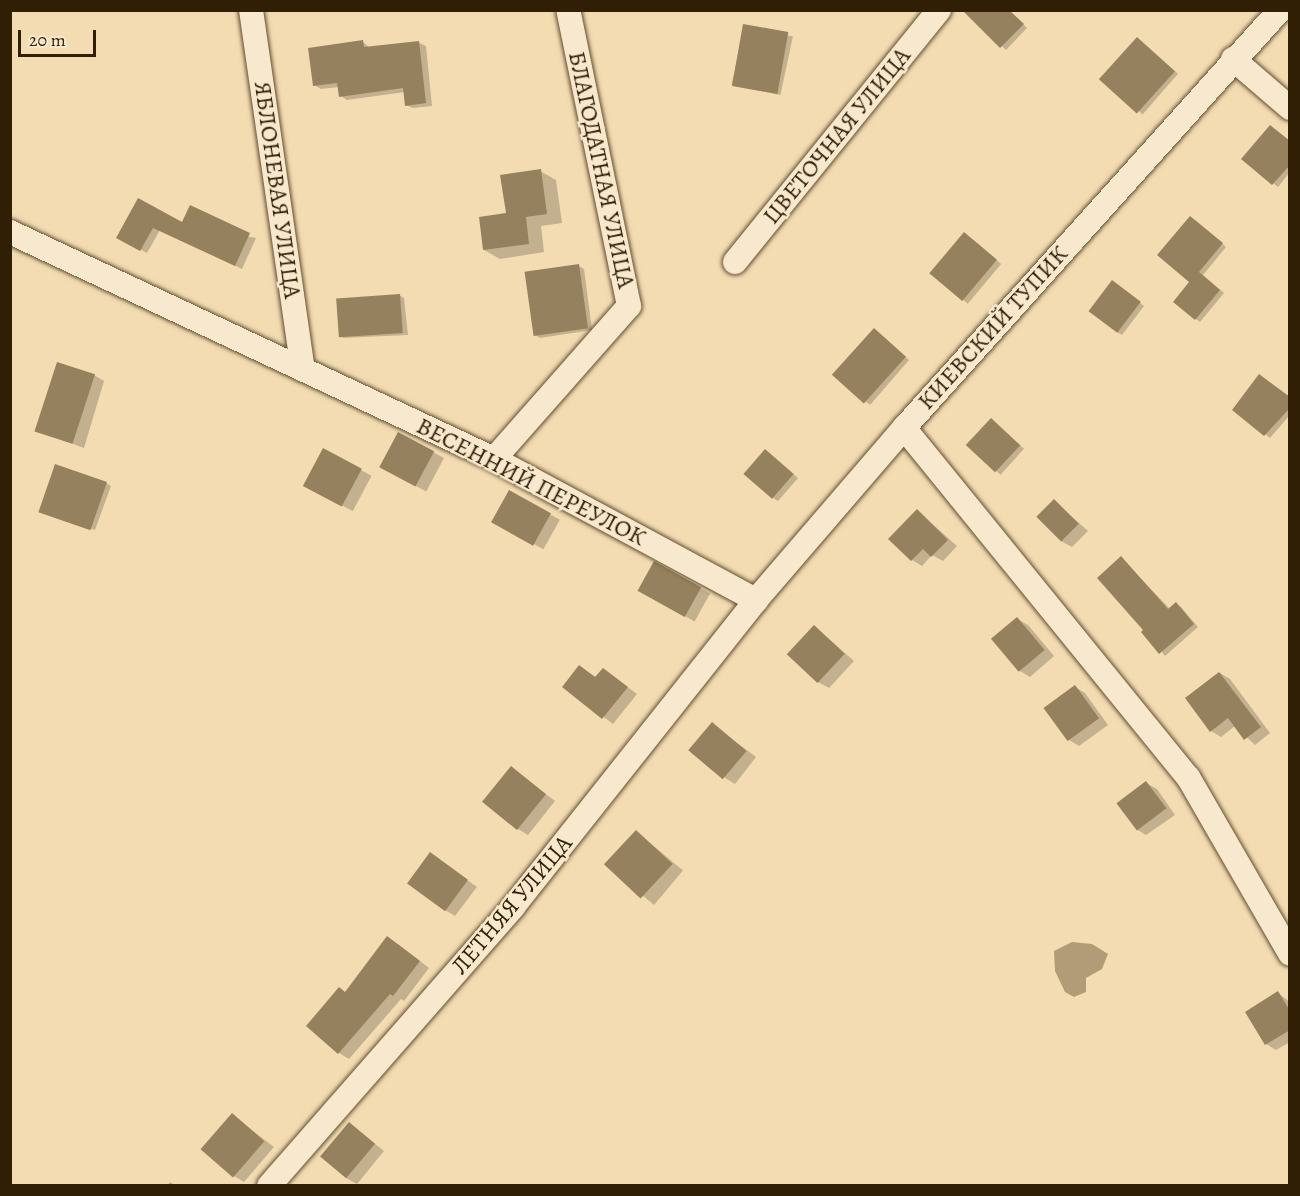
<!DOCTYPE html>
<html>
<head>
<meta charset="utf-8">
<style>
	body { margin:0 }
	#map { position:relative; width:1300px; height:1196px; overflow:hidden; background:#f4dcb2; font-family:Alegreya,serif }
	div>[style] { position:absolute }
	.water>* { inset:0; background:#b19c77 }
	.shadow>* { inset:0; background:#0003; transform-origin:0 0 }
	.building>* { inset:0; background:#96815e; transform-origin:0 0 }
	.roads { filter:drop-shadow(0 0 2px #614e30) drop-shadow(0 0 2px #614e30) }
	.minor>* { height:24px; margin:-12px; padding:0 12px; transform-origin:12px; border-radius:12px; background:#f8e8cd }
	span { translate:-50% -50%; white-space:nowrap; text-align:center; line-height:1.15; -webkit-text-stroke:5px #f8e8cd; paint-order:stroke }
	.street-label { font-size:24px; color:#301f04 }
	.frame { position:absolute; inset:0; border:12px solid #301f04; pointer-events:none }
	.scale { position:absolute; left:18px; top:30px; width:78px; height:27px; box-sizing:border-box; border:3px solid #301f04; border-top:0; padding-left:8px; font-size:18px; line-height:21px; white-space:nowrap; color:#301f04; -webkit-text-stroke:4px #f8e8cd; paint-order:stroke }
</style>
</head>
<body>
<div id="map">
	<div class="water">
		<div style="clip-path:polygon(1072px 942px,1092px 944px,1108px 954px,1102px 969px,1086px 978px,1086px 992px,1074px 997px,1065px 992px,1055px 971px,1054px 951px)"></div>
	</div>
	<div class="shadow">
		<div style="clip-path:polygon(1009px 10px,1027px 28px,1006px 50px,967px 13px)"></div>
		<div style="left:744px;top:26px;width:50px;height:60px;rotate:12deg"></div>
		<div style="left:1138px;top:39px;width:53px;height:54px;rotate:41deg"></div>
		<div style="clip-path:polygon(363px 42px,370px 48px,419px 43px,426px 46px,432px 106px,413px 108px,406px 105px,405px 92px,347px 100px,341px 96px,339px 87px,321px 89px,314px 85px)"></div>
		<div style="clip-path:polygon(1290px 142px,1290px 172px,1278px 187px,1243px 159px)"></div>
		<div style="clip-path:polygon(540px 171px,556px 180px,562px 223px,541px 226px,544px 252px,500px 259px,484px 250px)"></div>
		<div style="clip-path:polygon(138px 200px,182px 224px,256px 238px,242px 269px,160px 230px,147px 253px,118px 237px)"></div>
		<div style="clip-path:polygon(1195px 220px,1226px 247px,1203px 275px,1224px 293px,1200px 322px,1196px 319px,1192px 282px)"></div>
		<div style="left:969px;top:237px;width:42px;height:52px;rotate:40deg"></div>
		<div style="clip-path:polygon(579px 266px,584px 269px,592px 330px,540px 338px,535px 335px)"></div>
		<div style="clip-path:polygon(1117px 284px,1144px 306px,1122px 335px,1117px 332px)"></div>
		<div style="clip-path:polygon(399px 295px,404px 298px,408px 335px,342px 338px)"></div>
		<div style="clip-path:polygon(879px 333px,909px 360px,870px 405px,834px 375px)"></div>
		<div style="clip-path:polygon(94px 375px,104px 381px,84px 448px,37px 431px)"></div>
		<div style="clip-path:polygon(1290px 398px,1290px 415px,1270px 438px,1234px 409px)"></div>
		<div style="left:992px;top:420px;width:43px;height:35px;rotate:42deg"></div>
		<div style="left:399px;top:434px;width:51px;height:38px;rotate:28deg"></div>
		<div style="left:323px;top:450px;width:55px;height:40px;rotate:28deg"></div>
		<div style="clip-path:polygon(766px 451px,798px 478px,778px 501px,773px 498px)"></div>
		<div style="clip-path:polygon(106px 483px,111px 486px,95px 530px,45px 513px)"></div>
		<div style="left:510px;top:492px;width:57px;height:34px;rotate:29deg"></div>
		<div style="clip-path:polygon(1054px 501px,1088px 531px,1072px 547px,1061px 541px)"></div>
		<div style="clip-path:polygon(918px 511px,957px 546px,943px 561px,932px 555px,922px 566px,912px 560px)"></div>
		<div style="clip-path:polygon(1121px 558px,1170px 609px,1176px 604px,1181px 607px,1198px 627px,1165px 656px,1146px 630px)"></div>
		<div style="left:655px;top:563px;width:63px;height:32px;rotate:29deg"></div>
		<div style="clip-path:polygon(1017px 619px,1028px 625px,1054px 656px,1030px 677px,1020px 671px)"></div>
		<div style="clip-path:polygon(814px 626px,854px 661px,829px 688px,818px 682px)"></div>
		<div style="clip-path:polygon(580px 667px,597px 678px,603px 669px,637px 694px,613px 724px,564px 687px)"></div>
		<div style="clip-path:polygon(1220px 673px,1230px 679px,1270px 733px,1255px 745px,1235px 726px,1221px 737px,1211px 731px)"></div>
		<div style="clip-path:polygon(1075px 687px,1085px 693px,1108px 725px,1079px 746px,1069px 740px)"></div>
		<div style="clip-path:polygon(712px 724px,756px 757px,735px 784px,725px 778px)"></div>
		<div style="clip-path:polygon(512px 768px,555px 801px,528px 835px,518px 829px)"></div>
		<div style="clip-path:polygon(1146px 783px,1157px 789px,1175px 815px,1146px 835px,1136px 829px)"></div>
		<div style="left:637px;top:832px;width:60px;height:45px;rotate:40deg"></div>
		<div style="clip-path:polygon(431px 854px,477px 887px,455px 916px,445px 910px)"></div>
		<div style="clip-path:polygon(398px 944px,429px 968px,404px 1001px,401px 999px,349px 1059px,339px 1053px,346px 993px)"></div>
		<div style="clip-path:polygon(1278px 993px,1290px 1002px,1290px 1042px,1276px 1050px,1266px 1044px)"></div>
		<div style="clip-path:polygon(232px 1115px,274px 1147px,244px 1182px,234px 1176px)"></div>
		<div style="clip-path:polygon(350px 1124px,384px 1151px,357px 1184px,346px 1178px)"></div>
		<div style="clip-path:polygon(170px 1182px,177px 1186px,167px 1186px)"></div>
	</div>
	<div class="building">
		<div style="clip-path:polygon(962px 10px,1009px 10px,1024px 24px,1000px 48px)"></div>
		<div style="left:743px;top:24px;width:46px;height:63px;rotate:10deg"></div>
		<div style="left:1137px;top:37px;width:51px;height:57px;rotate:42deg"></div>
		<div style="clip-path:polygon(363px 40px,364px 47px,419px 41px,426px 103px,405px 106px,403px 88px,339px 97px,337px 83px,313px 86px,308px 48px)"></div>
		<div style="clip-path:polygon(1270px 125px,1290px 141px,1290px 165px,1272px 185px,1241px 159px)"></div>
		<div style="clip-path:polygon(541px 169px,547px 214px,526px 217px,529px 244px,483px 250px,479px 217px,506px 213px,500px 175px)"></div>
		<div style="clip-path:polygon(138px 198px,182px 222px,190px 205px,250px 233px,235px 266px,153px 228px,140px 251px,116px 238px)"></div>
		<div style="clip-path:polygon(1190px 216px,1223px 243px,1199px 272px,1220px 290px,1195px 320px,1173px 302px,1189px 282px,1157px 255px)"></div>
		<div style="left:964px;top:232px;width:43px;height:54px;rotate:40deg"></div>
		<div style="left:579px;top:264px;width:65px;height:55px;rotate:82deg"></div>
		<div style="left:1112px;top:280px;width:36px;height:39px;rotate:37deg"></div>
		<div style="left:400px;top:294px;width:39px;height:64px;rotate:86deg"></div>
		<div style="left:874px;top:328px;width:43px;height:63px;rotate:42deg"></div>
		<div style="left:57px;top:362px;width:40px;height:73px;rotate:18deg"></div>
		<div style="clip-path:polygon(1259px 374px,1290px 397px,1290px 408px,1264px 436px,1232px 410px)"></div>
		<div style="left:991px;top:418px;width:40px;height:37px;rotate:43deg"></div>
		<div style="left:398px;top:432px;width:41px;height:40px;rotate:28deg"></div>
		<div style="left:323px;top:448px;width:44px;height:43px;rotate:28deg"></div>
		<div style="left:765px;top:449px;width:38px;height:33px;rotate:41deg"></div>
		<div style="left:55px;top:464px;width:55px;height:51px;rotate:19deg"></div>
		<div style="left:509px;top:490px;width:48px;height:37px;rotate:29deg"></div>
		<div style="left:1054px;top:499px;width:35px;height:25px;rotate:45deg"></div>
		<div style="clip-path:polygon(917px 509px,948px 540px,931px 557px,923px 549px,911px 561px,888px 539px)"></div>
		<div style="clip-path:polygon(1121px 556px,1168px 609px,1176px 602px,1194px 624px,1159px 654px,1141px 632px,1143px 630px,1097px 578px)"></div>
		<div style="left:654px;top:561px;width:54px;height:34px;rotate:29deg"></div>
		<div style="left:1017px;top:617px;width:43px;height:34px;rotate:50deg"></div>
		<div style="left:814px;top:625px;width:42px;height:40px;rotate:43deg"></div>
		<div style="clip-path:polygon(579px 665px,595px 677px,603px 668px,628px 687px,602px 719px,562px 687px)"></div>
		<div style="clip-path:polygon(1219px 672px,1261px 727px,1244px 740px,1228px 718px,1210px 732px,1185px 698px)"></div>
		<div style="left:1075px;top:685px;width:41px;height:39px;rotate:54deg"></div>
		<div style="left:712px;top:722px;width:45px;height:37px;rotate:40deg"></div>
		<div style="left:511px;top:766px;width:45px;height:46px;rotate:39deg"></div>
		<div style="left:1146px;top:781px;width:34px;height:37px;rotate:53deg"></div>
		<div style="left:636px;top:830px;width:50px;height:47px;rotate:43deg"></div>
		<div style="left:430px;top:852px;width:47px;height:39px;rotate:36deg"></div>
		<div style="clip-path:polygon(387px 936px,420px 961px,393px 996px,390px 994px,338px 1054px,306px 1026px,339px 987px,345px 992px)"></div>
		<div style="clip-path:polygon(1278px 991px,1290px 1011px,1290px 1030px,1265px 1045px,1245px 1012px)"></div>
		<div style="left:232px;top:1113px;width:43px;height:48px;rotate:41deg"></div>
		<div style="left:349px;top:1122px;width:34px;height:45px;rotate:40deg"></div>
	</div>
	<div class="roads">
		<div class="minor">
			<div style="left:251px;top:10px;width:363px;rotate:81.8deg"></div>
			<div style="left:1233px;top:59px;width:75px;rotate:40.7deg"></div>
			<div style="left:10px;top:232px;width:535px;rotate:25.13deg"></div>
			<div style="left:494px;top:459px;width:298px;rotate:28.3deg"></div>
			<div style="left:735px;top:262px;width:324px;rotate:-51deg"></div>
			<div style="left:904px;top:428px;width:450px;rotate:50.9deg"></div>
			<div style="left:1188px;top:777px;width:204px;rotate:60deg"></div>
			<div style="left:494px;top:459px;width:204px;rotate:-48.6deg"></div>
			<div style="left:629px;top:306px;width:302px;rotate:-101.6deg"></div>
			<div style="left:269px;top:1186px;width:371px;rotate:-48.8deg"></div>
			<div style="left:513px;top:907px;width:392px;rotate:-51.6deg"></div>
			<div style="left:756px;top:600px;width:227px;rotate:-49.3deg"></div>
			<div style="left:904px;top:428px;width:562px;rotate:-48.03deg"></div>
		</div>
	</div>
	<div class="street-label">
		<span style="left:837px;top:136px;rotate:-51deg">ЦВЕТОЧНАЯ УЛИЦА</span>
		<span style="left:601px;top:170px;rotate:78deg">БЛАГОДАТНАЯ УЛИЦА</span>
		<span style="left:277px;top:190px;rotate:82deg">ЯБЛОНЕВАЯ УЛИЦА</span>
		<span style="left:993px;top:328px;rotate:-48deg">КИЕВСКИЙ ТУПИК</span>
		<span style="left:531px;top:482px;rotate:27deg">ВЕСЕННИЙ ПЕРЕУЛОК</span>
		<span style="left:512px;top:905px;rotate:-50deg">ЛЕТНЯЯ УЛИЦА</span>
	</div>
	<div class="frame"></div>
	<div class="scale">20 m</div>
</div>
</body>
</html>
